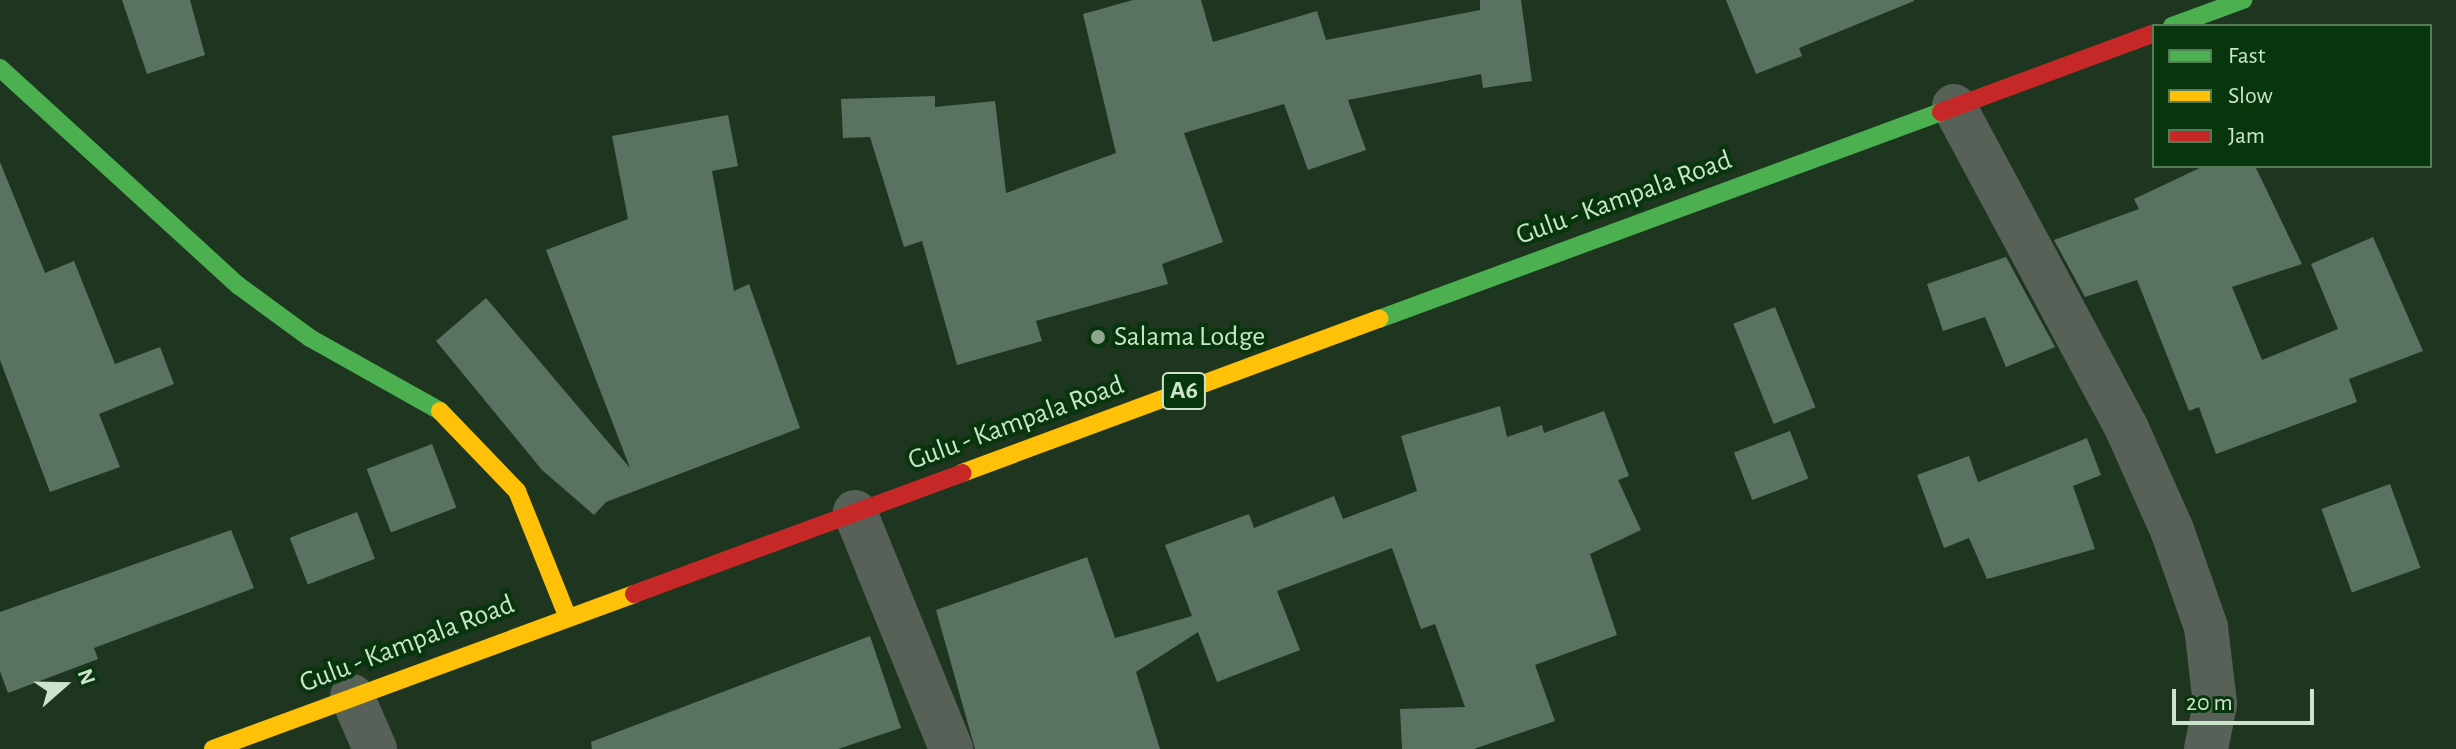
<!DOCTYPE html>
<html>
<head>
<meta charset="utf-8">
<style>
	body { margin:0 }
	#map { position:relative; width:2456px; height:749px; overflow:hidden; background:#1e361f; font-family:"Alegreya Sans",sans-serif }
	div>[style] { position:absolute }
	.building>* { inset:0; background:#5a7262; transform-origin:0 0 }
	.street>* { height:44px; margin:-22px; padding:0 22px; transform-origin:22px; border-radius:22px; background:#586158 }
	.fast>* { height:18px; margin:-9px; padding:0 9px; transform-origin:9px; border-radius:9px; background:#4caf50 }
	.slow>* { height:18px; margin:-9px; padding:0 9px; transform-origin:9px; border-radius:9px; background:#ffc107 }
	.jam>* { height:18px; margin:-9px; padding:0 9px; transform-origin:9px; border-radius:9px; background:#c62828 }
	.dots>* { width:22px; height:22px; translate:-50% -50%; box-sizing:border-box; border:4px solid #07350c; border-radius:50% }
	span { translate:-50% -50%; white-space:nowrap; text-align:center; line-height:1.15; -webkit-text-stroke:8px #07350c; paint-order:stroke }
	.shield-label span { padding:2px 6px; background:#07350c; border:2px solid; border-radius:6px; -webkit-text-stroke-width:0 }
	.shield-label { font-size:26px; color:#cce4cb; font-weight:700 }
	.street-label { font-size:28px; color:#cce4cb }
	.poi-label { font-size:28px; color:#cce4cb }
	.left { translate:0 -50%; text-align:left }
	.legend { position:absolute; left:2152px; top:24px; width:280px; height:144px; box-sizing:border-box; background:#07350c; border:2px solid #567b58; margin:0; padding:10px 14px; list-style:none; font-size:24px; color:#cce4cb }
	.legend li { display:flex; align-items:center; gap:16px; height:40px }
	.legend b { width:40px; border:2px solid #567b58 }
	.north { position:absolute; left:24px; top:645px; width:80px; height:80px; -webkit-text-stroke:6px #07350c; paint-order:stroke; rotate:70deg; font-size:22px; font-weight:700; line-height:32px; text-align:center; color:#cce4cb }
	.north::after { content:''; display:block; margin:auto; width:28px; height:36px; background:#cce4cb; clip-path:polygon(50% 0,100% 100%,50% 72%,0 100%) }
	.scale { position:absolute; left:2172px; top:689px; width:142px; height:36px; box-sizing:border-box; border:4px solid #cce4cb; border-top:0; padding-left:10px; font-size:24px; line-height:28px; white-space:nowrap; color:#cce4cb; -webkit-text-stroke:6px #07350c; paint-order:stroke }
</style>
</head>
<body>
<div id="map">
	<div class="building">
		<div style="clip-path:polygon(122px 0,190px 0,205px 55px,147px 74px)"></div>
		<div style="clip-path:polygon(1133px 0,1201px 0,1213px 42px,1317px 11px,1326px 40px,1480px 10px,1480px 0,1521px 0,1532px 81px,1483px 88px,1481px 74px,1348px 100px,1366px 150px,1308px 170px,1284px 104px,1184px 133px,1223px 242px,1162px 264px,1168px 284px,1036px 321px,1042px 341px,957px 365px,922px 241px,904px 247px,870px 137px,843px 138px,841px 99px,935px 96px,935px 107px,995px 101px,1006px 193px,1116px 153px,1083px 14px)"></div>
		<div style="clip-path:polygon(1726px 0,1914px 0,1914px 1px,1799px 48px,1802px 56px,1756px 74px)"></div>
		<div style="clip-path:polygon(728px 115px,738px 166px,712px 171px,734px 291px,749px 284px,800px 428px,606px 502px,594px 515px,542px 470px,436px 341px,486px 298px,630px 468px,546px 250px,628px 219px,612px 136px)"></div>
		<div style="clip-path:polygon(0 162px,45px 273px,74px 261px,115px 364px,160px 347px,174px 384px,99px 414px,120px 467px,50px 492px,0 360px)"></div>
		<div style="clip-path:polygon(2204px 166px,2255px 166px,2302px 264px,2232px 287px,2262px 360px,2338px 329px,2311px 264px,2373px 237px,2423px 351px,2349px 379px,2357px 402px,2216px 454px,2199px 407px,2189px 411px,2137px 280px,2085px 297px,2054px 240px,2139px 209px,2134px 199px)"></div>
		<div style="clip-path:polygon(2006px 257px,2055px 347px,2006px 367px,1985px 317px,1943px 331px,1927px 284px)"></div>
		<div style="left:1775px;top:307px;width:108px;height:45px;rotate:68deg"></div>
		<div style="clip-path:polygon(1500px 406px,1507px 437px,1542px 425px,1544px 433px,1604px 411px,1629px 476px,1618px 480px,1641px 530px,1590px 554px,1617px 635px,1535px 665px,1555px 721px,1474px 749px,1402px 749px,1400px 709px,1465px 707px,1435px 624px,1421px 629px,1392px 548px,1277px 591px,1300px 650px,1217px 682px,1198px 632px,1136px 672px,1160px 749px,975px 749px,936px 610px,1087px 557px,1115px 638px,1192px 616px,1165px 545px,1249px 514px,1254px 528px,1334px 496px,1343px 519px,1417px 491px,1401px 436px)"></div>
		<div style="left:1790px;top:431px;width:51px;height:60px;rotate:69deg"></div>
		<div style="clip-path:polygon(2087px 438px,2101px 475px,2073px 486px,2095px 549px,1987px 579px,1969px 538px,1944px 548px,1917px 475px,1969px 456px,1978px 482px)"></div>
		<div style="left:432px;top:444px;width:68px;height:70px;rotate:69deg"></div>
		<div style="left:2390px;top:484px;width:89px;height:73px;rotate:70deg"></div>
		<div style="left:357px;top:512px;width:50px;height:72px;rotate:69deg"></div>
		<div style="clip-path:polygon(231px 530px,254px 588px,94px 648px,98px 659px,8px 693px,0 671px,0 612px)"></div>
		<div style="clip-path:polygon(870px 636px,901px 728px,838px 749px,592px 749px,591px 742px)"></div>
	</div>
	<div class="street">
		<div style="left:1954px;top:106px;width:366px;rotate:61.8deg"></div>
		<div style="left:2127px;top:429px;width:111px;rotate:66deg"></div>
		<div style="left:2172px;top:530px;width:103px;rotate:70.7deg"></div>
		<div style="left:2206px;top:627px;width:78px;rotate:83.3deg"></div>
		<div style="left:2215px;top:704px;width:46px;rotate:101.3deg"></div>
		<div style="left:855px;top:512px;width:256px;rotate:67.9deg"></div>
		<div style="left:352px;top:696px;width:58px;rotate:66.5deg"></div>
	</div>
	<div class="fast">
		<div style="left:2172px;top:26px;width:76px;rotate:-20.1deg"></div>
		<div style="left:0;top:68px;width:323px;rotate:42.4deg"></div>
		<div style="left:239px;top:286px;width:88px;rotate:36.2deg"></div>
		<div style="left:310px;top:338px;width:149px;rotate:29.3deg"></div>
		<div style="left:1379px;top:319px;width:599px;rotate:-20.22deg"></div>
	</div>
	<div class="slow">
		<div style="left:440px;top:411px;width:111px;rotate:46.1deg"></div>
		<div style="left:517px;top:491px;width:131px;rotate:68.1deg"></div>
		<div style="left:962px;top:473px;width:445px;rotate:-20.3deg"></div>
		<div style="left:213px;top:749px;width:449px;rotate:-20.2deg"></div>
	</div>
	<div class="jam">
		<div style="left:1941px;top:112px;width:227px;rotate:-20.3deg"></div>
		<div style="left:634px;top:594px;width:350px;rotate:-20.2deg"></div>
	</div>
	<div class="dots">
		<div style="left:1098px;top:337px;background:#8fa78f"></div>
	</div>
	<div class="shield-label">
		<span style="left:1184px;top:391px">A6</span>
	</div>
	<div class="street-label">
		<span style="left:1624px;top:198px;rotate:-20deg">Gulu - Kampala Road</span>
		<span style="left:1016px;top:423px;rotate:-20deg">Gulu - Kampala Road</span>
		<span style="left:407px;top:644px;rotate:-21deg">Gulu - Kampala Road</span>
	</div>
	<div class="poi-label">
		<span class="left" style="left:1114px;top:337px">Salama Lodge</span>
	</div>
	<ul class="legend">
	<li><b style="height:10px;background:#4caf50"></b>Fast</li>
	<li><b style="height:10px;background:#ffc107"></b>Slow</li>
	<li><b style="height:10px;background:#c62828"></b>Jam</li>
	</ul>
	<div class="north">N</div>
	<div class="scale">20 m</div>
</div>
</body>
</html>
